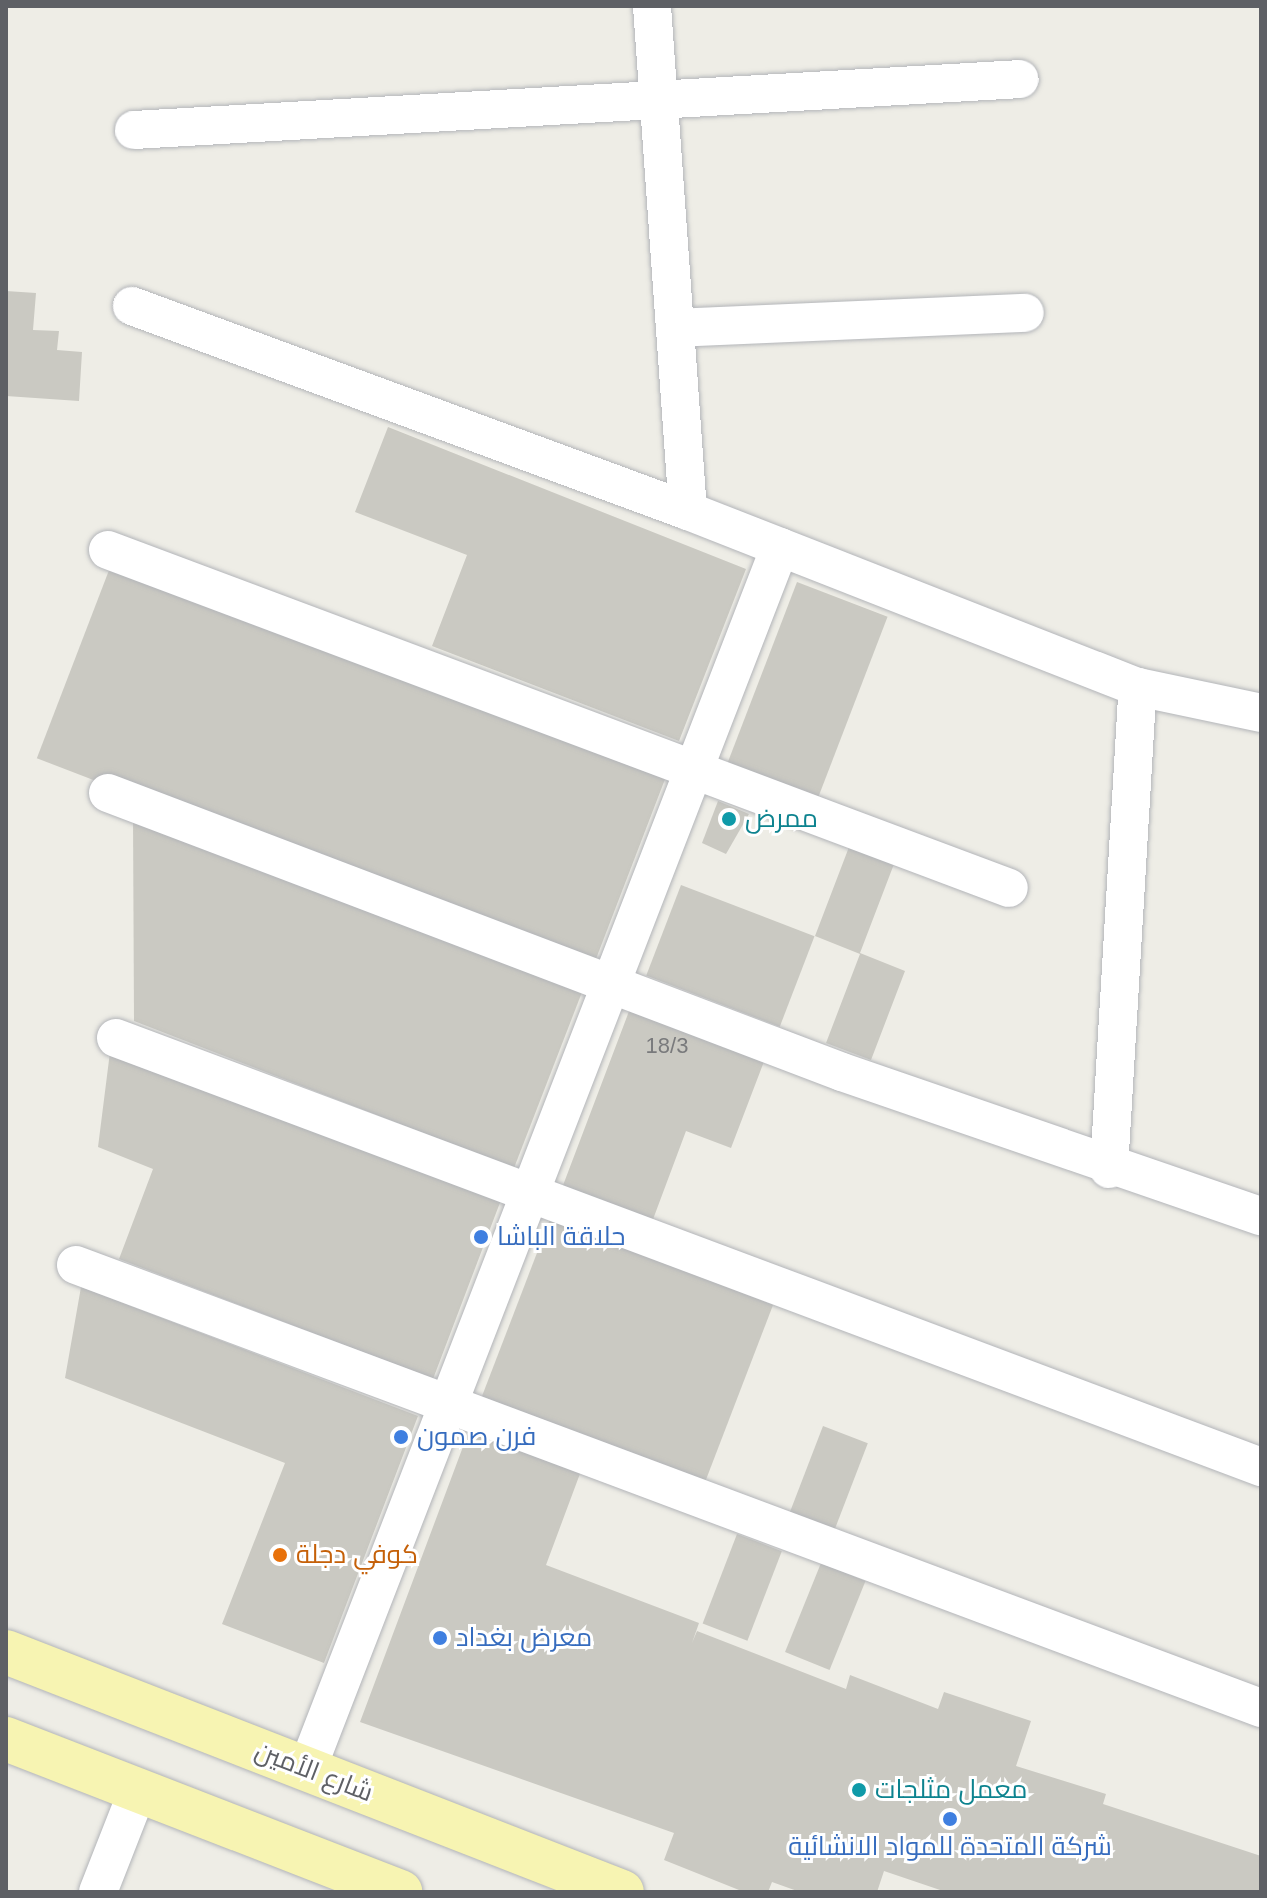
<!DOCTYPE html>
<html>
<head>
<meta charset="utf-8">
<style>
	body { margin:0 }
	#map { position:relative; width:1267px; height:1898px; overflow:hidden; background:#eeede6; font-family:Helvetica,Cairo,sans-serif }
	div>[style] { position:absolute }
	.building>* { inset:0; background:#cac9c2; transform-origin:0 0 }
	.roads { filter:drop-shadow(0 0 2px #b3b5b9) drop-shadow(0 0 2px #b3b5b9) }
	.minor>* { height:38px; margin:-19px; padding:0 19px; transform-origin:19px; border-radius:19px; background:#fff }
	.primary>* { height:44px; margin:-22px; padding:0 22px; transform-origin:22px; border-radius:22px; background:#f7f4b2 }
	.dots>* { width:22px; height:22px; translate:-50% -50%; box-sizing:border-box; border:4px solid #fff; border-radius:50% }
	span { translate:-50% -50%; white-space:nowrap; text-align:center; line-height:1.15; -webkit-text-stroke:6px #fff; paint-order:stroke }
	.number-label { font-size:22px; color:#797a7c }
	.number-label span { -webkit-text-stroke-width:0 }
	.culture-label { font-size:26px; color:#0d838f }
	.left { translate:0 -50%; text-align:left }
	.shop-label { font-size:26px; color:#366cbe }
	.food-label { font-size:26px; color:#c56008 }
	.street-label { font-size:26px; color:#5e6065 }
	.frame { position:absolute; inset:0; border:8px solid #5e6065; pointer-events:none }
</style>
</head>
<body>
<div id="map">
	<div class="building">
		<div style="clip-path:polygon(6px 291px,36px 293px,33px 330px,59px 331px,57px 350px,82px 352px,79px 401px,6px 396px)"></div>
		<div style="clip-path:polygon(388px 427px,746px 569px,679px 741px,432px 646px,467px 555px,355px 512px)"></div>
		<div style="left:111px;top:565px;width:594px;height:207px;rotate:21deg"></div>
		<div style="left:797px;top:582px;width:97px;height:195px;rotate:21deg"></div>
		<div style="clip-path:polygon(718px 801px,749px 814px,726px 854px,702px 843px)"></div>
		<div style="clip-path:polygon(133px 815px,584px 987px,514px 1168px,134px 1021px)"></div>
		<div style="clip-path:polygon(849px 847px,894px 864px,860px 953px,905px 971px,871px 1060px,826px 1043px,860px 954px,815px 936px)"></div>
		<div style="left:681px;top:885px;width:143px;height:97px;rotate:21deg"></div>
		<div style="clip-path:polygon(631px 1006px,765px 1059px,731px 1148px,686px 1131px,652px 1222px,562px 1188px)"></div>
		<div style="clip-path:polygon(110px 1052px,501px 1200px,433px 1379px,119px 1259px,153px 1169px,98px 1147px)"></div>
		<div style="left:550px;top:1219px;width:239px;height:192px;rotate:21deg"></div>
		<div style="clip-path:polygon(81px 1287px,418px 1416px,324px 1663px,222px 1624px,285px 1463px,65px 1378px)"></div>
		<div style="left:823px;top:1426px;width:48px;height:96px;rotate:21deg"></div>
		<div style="clip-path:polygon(470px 1428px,581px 1471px,546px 1565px,699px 1623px,692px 1643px,697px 1631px,846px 1689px,850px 1675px,938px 1709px,944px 1692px,1031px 1721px,1016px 1766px,1106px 1794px,1103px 1804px,1261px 1856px,1259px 1892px,946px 1892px,884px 1871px,877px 1892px,800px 1892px,772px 1882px,768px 1892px,744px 1892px,664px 1860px,674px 1833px,360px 1722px)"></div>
		<div style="left:737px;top:1534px;width:48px;height:96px;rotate:21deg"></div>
		<div style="left:821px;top:1563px;width:48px;height:96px;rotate:22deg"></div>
	</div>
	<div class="roads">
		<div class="minor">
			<div style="left:134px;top:130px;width:887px;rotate:-3.29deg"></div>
			<div style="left:132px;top:306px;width:593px;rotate:20.24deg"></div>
			<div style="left:675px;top:328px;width:350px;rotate:-2.5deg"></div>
			<div style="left:780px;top:547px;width:384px;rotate:21.4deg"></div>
			<div style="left:1138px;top:687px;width:126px;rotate:11.9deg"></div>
			<div style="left:108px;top:550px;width:962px;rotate:20.56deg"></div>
			<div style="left:108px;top:793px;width:785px;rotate:20.81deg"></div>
			<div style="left:842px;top:1072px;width:443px;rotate:19deg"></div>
			<div style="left:116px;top:1038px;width:1223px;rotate:20.54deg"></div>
			<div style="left:1109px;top:1169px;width:483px;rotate:-86.6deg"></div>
			<div style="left:76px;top:1265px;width:1265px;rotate:20.5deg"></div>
			<div style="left:307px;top:1769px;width:1310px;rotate:-68.84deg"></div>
			<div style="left:780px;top:547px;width:99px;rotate:-158.6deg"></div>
			<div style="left:688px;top:511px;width:506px;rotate:-94.08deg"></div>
			<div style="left:98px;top:1892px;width:110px;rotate:-68.6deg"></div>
		</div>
		<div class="primary">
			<div style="left:6px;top:1652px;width:661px;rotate:21.29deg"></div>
			<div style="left:6px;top:1739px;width:423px;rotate:21.2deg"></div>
		</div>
	</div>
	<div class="dots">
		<div style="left:729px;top:819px;background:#0f9aa8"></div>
		<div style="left:481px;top:1237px;background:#3f7fe0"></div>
		<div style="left:401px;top:1437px;background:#3f7fe0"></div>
		<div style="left:280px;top:1555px;background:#e8710a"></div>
		<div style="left:440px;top:1638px;background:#3f7fe0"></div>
		<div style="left:859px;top:1790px;background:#0f9aa8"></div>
		<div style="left:950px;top:1819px;background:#3f7fe0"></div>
	</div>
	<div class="number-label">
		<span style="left:667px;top:1046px">18/3</span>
	</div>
	<div class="culture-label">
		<span class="left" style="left:745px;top:819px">ممرض</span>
		<span class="left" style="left:875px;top:1790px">معمل مثلجات</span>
	</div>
	<div class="shop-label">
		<span class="left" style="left:497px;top:1237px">حلاقة الباشا</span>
		<span class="left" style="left:417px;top:1437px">فرن صمون</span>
		<span class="left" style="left:456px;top:1638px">معرض بغداد</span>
		<span style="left:950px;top:1847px">شركة المتحدة للمواد الانشائية</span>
	</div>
	<div class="food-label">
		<span class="left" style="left:296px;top:1555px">كوفي دجلة</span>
	</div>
	<div class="street-label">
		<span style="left:314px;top:1772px;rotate:21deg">شارع الأمين</span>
	</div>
	<div class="frame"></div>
</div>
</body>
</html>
